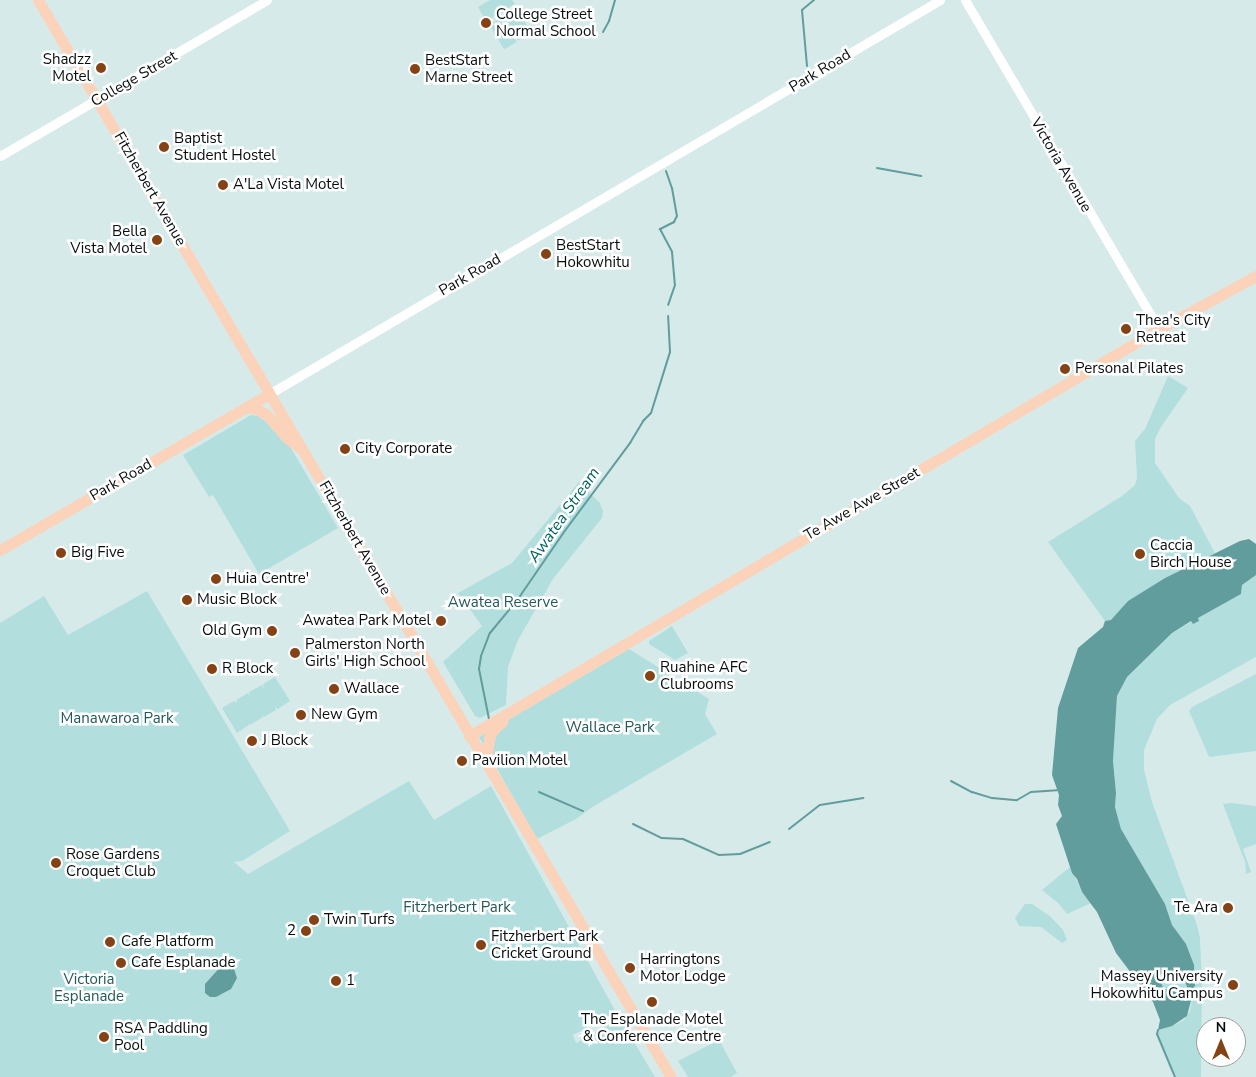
<!DOCTYPE html>
<html>
<head>
<meta charset="utf-8">
<style>
	body { margin:0 }
	#map { position:relative; width:1256px; height:1077px; overflow:hidden; background:#d7eaea; font-family:"Nunito Sans",sans-serif }
	div>[style] { position:absolute }
	.green>* { inset:0; background:#b2dfde; transform-origin:0 0 }
	.water>* { inset:0; background:#609d9c }
	.stream>* { height:2px; margin:-1px; padding:0 1px; transform-origin:1px; border-radius:1px; background:#609d9c }
	.minor>* { height:9px; margin:-4.5px; padding:0 4.5px; transform-origin:4.5px; border-radius:4.5px; background:#fff }
	.major>* { height:11px; margin:-5.5px; padding:0 5.5px; transform-origin:5.5px; border-radius:5.5px; background:#fbd3bb }
	.dots>* { width:14px; height:14px; translate:-50% -50%; box-sizing:border-box; border:2px solid #fff; border-radius:50% }
	span { translate:-50% -50%; white-space:nowrap; text-align:center; line-height:1.15; -webkit-text-stroke:5px #fff; paint-order:stroke }
	.poi-label { font-size:15px; color:#070d0d }
	.left { translate:0 -50%; text-align:left }
	.right { translate:-100% -50%; text-align:right }
	.street-label { font-size:15px; color:#070d0d }
	.park-label { font-size:15px; color:#245959 }
	.water-label { font-size:16px; color:#005f5f; font-style:italic }
	.north { position:absolute; left:1196px; top:1017px; width:50px; height:50px; box-sizing:border-box; background:#fff; border:1px solid #9c9e9e; border-radius:50%; rotate:0deg; font-size:14px; font-weight:700; line-height:20px; text-align:center; color:#070d0d }
	.north::after { content:''; display:block; margin:auto; width:18px; height:22px; background:#854214; clip-path:polygon(50% 0,100% 100%,50% 72%,0 100%) }
</style>
</head>
<body>
<div id="map">
	<div class="green">
		<div style="clip-path:polygon(490px 0,512px 0,515px 4px,486px 21px,478px 7px)"></div>
		<div style="left:517px;top:8px;width:29px;height:15px;rotate:61deg"></div>
		<div style="left:502px;top:17px;width:29px;height:15px;rotate:59deg"></div>
		<div style="clip-path:polygon(1168px 376px,1188px 388px,1161px 427px,1155px 439px,1155px 463px,1179px 498px,1190px 506px,1215px 553px,1165px 578px,1128px 601px,1111px 621px,1105px 621px,1048px 542px,1122px 496px,1135px 485px,1137px 478px,1135px 441px,1145px 429px)"></div>
		<div style="clip-path:polygon(251px 415px,258px 416px,273px 427px,288px 443px,338px 528px,259px 574px,213px 495px,209px 497px,183px 455px)"></div>
		<div style="clip-path:polygon(579px 482px,600px 503px,603px 511px,602px 518px,553px 579px,518px 640px,508px 667px,506px 705px,480px 718px,475px 716px,443px 662px,482px 626px,458px 593px,512px 563px)"></div>
		<div style="clip-path:polygon(1256px 575px,1256px 657px,1170px 705px,1157px 719px,1144px 750px,1144px 770px,1152px 802px,1197px 925px,1200px 938px,1202px 981px,1201px 1077px,1175px 1077px,1157px 1034px,1160px 1028px,1172px 1026px,1184px 1020px,1190px 1011px,1193px 992px,1191px 956px,1172px 925px,1165px 904px,1121px 829px,1115px 807px,1116px 793px,1113px 761px,1117px 696px,1127px 677px,1172px 633px,1192px 621px,1193px 624px,1198px 618px,1241px 594px,1242px 585px)"></div>
		<div style="clip-path:polygon(147px 591px,290px 831px,242px 861px,234px 862px,248px 874px,409px 781px,434px 820px,491px 786px,616px 1012px,573px 1035px,576px 1043px,620px 1019px,655px 1077px,0 1077px,0 623px,44px 596px,68px 635px)"></div>
		<div style="clip-path:polygon(672px 626px,688px 653px,675px 660px,649px 644px,649px 641px)"></div>
		<div style="clip-path:polygon(629px 649px,709px 699px,705px 714px,717px 734px,594px 806px,576px 819px,537px 839px,479px 737px)"></div>
		<div style="clip-path:polygon(1256px 674px,1256px 751px,1209px 757px,1189px 711px,1192px 707px)"></div>
		<div style="clip-path:polygon(275px 677px,290px 701px,278px 709px,275px 707px,276px 710px,264px 717px,261px 715px,263px 717px,250px 725px,248px 723px,249px 725px,237px 733px,222px 708px,234px 701px,237px 703px,236px 700px,248px 693px,250px 696px,249px 692px,262px 685px,264px 688px,263px 684px)"></div>
		<div style="clip-path:polygon(1231px 803px,1256px 806px,1256px 844px,1243px 849px,1251px 872px,1246px 874px,1245px 862px,1223px 804px)"></div>
		<div style="clip-path:polygon(1070px 867px,1082px 892px,1091px 903px,1067px 914px,1058px 903px,1042px 890px)"></div>
		<div style="clip-path:polygon(1025px 904px,1032px 904px,1051px 917px,1063px 930px,1067px 940px,1062px 943px,1041px 927px,1019px 926px,1015px 918px)"></div>
		<div style="clip-path:polygon(1163px 970px,1184px 978px,1187px 987px,1181px 991px,1175px 992px,1163px 988px,1159px 976px)"></div>
		<div style="clip-path:polygon(719px 1040px,737px 1073px,731px 1077px,688px 1077px,678px 1061px)"></div>
	</div>
	<div class="water">
		<div style="clip-path:polygon(evenodd,1249px 539px,1256px 544px,1256px 575px,1242px 585px,1241px 594px,1198px 618px,1199px 621px,1193px 624px,1191px 621px,1172px 633px,1127px 677px,1117px 696px,1113px 761px,1116px 793px,1115px 807px,1121px 829px,1165px 904px,1172px 925px,1186px 944px,1194px 965px,1195px 985px,1187px 1016px,1172px 1026px,1158px 1030px,1160px 1020px,1153px 1002px,1116px 953px,1097px 912px,1082px 892px,1077px 879px,1072px 873px,1056px 824px,1062px 816px,1058px 805px,1059px 795px,1052px 775px,1058px 708px,1078px 648px,1103px 627px,1105px 621px,1111px 620px,1128px 601px,1165px 578px,1240px 541px,1249px 539px,1165px 970px,1172px 972px,1176px 977px,1184px 978px,1187px 987px,1181px 991px,1175px 992px,1163px 988px,1159px 976px,1165px 970px)"></div>
		<div style="clip-path:polygon(222px 965px,234px 969px,237px 978px,231px 989px,216px 997px,210px 997px,205px 993px,205px 984px)"></div>
	</div>
	<div class="stream">
		<div style="left:603px;top:32px;width:13px;rotate:-61deg"></div>
		<div style="left:609px;top:21px;width:22px;rotate:-74deg"></div>
		<div style="left:807px;top:66px;width:56px;rotate:-95.1deg"></div>
		<div style="left:802px;top:10px;width:16px;rotate:-40deg"></div>
		<div style="left:877px;top:168px;width:45px;rotate:10.3deg"></div>
		<div style="left:666px;top:171px;width:18px;rotate:71deg"></div>
		<div style="left:672px;top:188px;width:28px;rotate:80deg"></div>
		<div style="left:677px;top:216px;width:7px;rotate:117deg"></div>
		<div style="left:674px;top:222px;width:16px;rotate:153deg"></div>
		<div style="left:660px;top:229px;width:26px;rotate:62deg"></div>
		<div style="left:672px;top:252px;width:33px;rotate:85deg"></div>
		<div style="left:675px;top:285px;width:21px;rotate:109deg"></div>
		<div style="left:489px;top:719px;width:51px;rotate:-101.3deg"></div>
		<div style="left:479px;top:669px;width:13px;rotate:-81deg"></div>
		<div style="left:481px;top:656px;width:25px;rotate:-69deg"></div>
		<div style="left:490px;top:633px;width:44px;rotate:-50.5deg"></div>
		<div style="left:518px;top:599px;width:81px;rotate:-55.5deg"></div>
		<div style="left:564px;top:532px;width:111px;rotate:-53.4deg"></div>
		<div style="left:630px;top:443px;width:26px;rotate:-59deg"></div>
		<div style="left:643px;top:421px;width:11px;rotate:-45deg"></div>
		<div style="left:651px;top:413px;width:64px;rotate:-72.7deg"></div>
		<div style="left:670px;top:352px;width:36px;rotate:-93deg"></div>
		<div style="left:951px;top:781px;width:24px;rotate:28deg"></div>
		<div style="left:972px;top:792px;width:21px;rotate:17deg"></div>
		<div style="left:992px;top:798px;width:25px;rotate:5deg"></div>
		<div style="left:1017px;top:800px;width:16px;rotate:-30deg"></div>
		<div style="left:1031px;top:792px;width:26px;rotate:-4deg"></div>
		<div style="left:539px;top:792px;width:48px;rotate:23.4deg"></div>
		<div style="left:633px;top:824px;width:32px;rotate:26deg"></div>
		<div style="left:662px;top:838px;width:21px;rotate:3deg"></div>
		<div style="left:683px;top:839px;width:39px;rotate:24deg"></div>
		<div style="left:719px;top:855px;width:21px;rotate:-3deg"></div>
		<div style="left:740px;top:854px;width:32px;rotate:-22deg"></div>
		<div style="left:789px;top:829px;width:39px;rotate:-38deg"></div>
		<div style="left:820px;top:805px;width:44px;rotate:-9.2deg"></div>
		<div style="left:1158px;top:1030px;width:4px;rotate:104deg"></div>
		<div style="left:1157px;top:1034px;width:47px;rotate:67.3deg"></div>
	</div>
	<div class="minor">
		<div style="left:965px;top:0;width:382px;rotate:59.5deg"></div>
		<div style="left:0;top:156px;width:309px;rotate:-30.3deg"></div>
		<div style="left:269px;top:394px;width:778px;rotate:-30.42deg"></div>
	</div>
	<div class="major">
		<div style="left:38px;top:0;width:1249px;rotate:59.56deg"></div>
		<div style="left:246px;top:407px;width:11px;rotate:10deg"></div>
		<div style="left:257px;top:409px;width:12px;rotate:31deg"></div>
		<div style="left:267px;top:415px;width:29px;rotate:49deg"></div>
		<div style="left:286px;top:437px;width:16px;rotate:38deg"></div>
		<div style="left:0;top:550px;width:311px;rotate:-30.1deg"></div>
		<div style="left:469px;top:736px;width:801px;rotate:-30.53deg"></div>
		<div style="left:1159px;top:329px;width:111px;rotate:-28.7deg"></div>
		<div style="left:486px;top:763px;width:25px;rotate:-83deg"></div>
		<div style="left:489px;top:738px;width:9px;rotate:-63deg"></div>
		<div style="left:493px;top:730px;width:13px;rotate:-42deg"></div>
	</div>
	<div class="dots">
		<div style="left:486px;top:23px;background:#854214"></div>
		<div style="left:101px;top:68px;background:#854214"></div>
		<div style="left:415px;top:69px;background:#854214"></div>
		<div style="left:164px;top:147px;background:#854214"></div>
		<div style="left:223px;top:185px;background:#854214"></div>
		<div style="left:157px;top:240px;background:#854214"></div>
		<div style="left:546px;top:254px;background:#854214"></div>
		<div style="left:1126px;top:329px;background:#854214"></div>
		<div style="left:1065px;top:369px;background:#854214"></div>
		<div style="left:345px;top:449px;background:#854214"></div>
		<div style="left:61px;top:553px;background:#854214"></div>
		<div style="left:1140px;top:554px;background:#854214"></div>
		<div style="left:216px;top:579px;background:#854214"></div>
		<div style="left:187px;top:600px;background:#854214"></div>
		<div style="left:441px;top:621px;background:#854214"></div>
		<div style="left:272px;top:631px;background:#854214"></div>
		<div style="left:295px;top:653px;background:#854214"></div>
		<div style="left:212px;top:669px;background:#854214"></div>
		<div style="left:650px;top:676px;background:#854214"></div>
		<div style="left:334px;top:689px;background:#854214"></div>
		<div style="left:301px;top:715px;background:#854214"></div>
		<div style="left:252px;top:741px;background:#854214"></div>
		<div style="left:462px;top:761px;background:#854214"></div>
		<div style="left:56px;top:863px;background:#854214"></div>
		<div style="left:1228px;top:908px;background:#854214"></div>
		<div style="left:314px;top:920px;background:#854214"></div>
		<div style="left:306px;top:931px;background:#854214"></div>
		<div style="left:110px;top:942px;background:#854214"></div>
		<div style="left:481px;top:945px;background:#854214"></div>
		<div style="left:121px;top:963px;background:#854214"></div>
		<div style="left:630px;top:968px;background:#854214"></div>
		<div style="left:336px;top:981px;background:#854214"></div>
		<div style="left:1233px;top:985px;background:#854214"></div>
		<div style="left:652px;top:1002px;background:#854214"></div>
		<div style="left:104px;top:1037px;background:#854214"></div>
	</div>
	<div class="poi-label">
		<span class="left" style="left:496px;top:23px">College Street<br>Normal School</span>
		<span class="right" style="left:91px;top:68px">Shadzz<br>Motel</span>
		<span class="left" style="left:425px;top:69px">BestStart<br>Marne Street</span>
		<span class="left" style="left:174px;top:147px">Baptist<br>Student Hostel</span>
		<span class="left" style="left:233px;top:185px">A'La Vista Motel</span>
		<span class="right" style="left:147px;top:240px">Bella<br>Vista Motel</span>
		<span class="left" style="left:556px;top:254px">BestStart<br>Hokowhitu</span>
		<span class="left" style="left:1136px;top:329px">Thea's City<br>Retreat</span>
		<span class="left" style="left:1075px;top:369px">Personal Pilates</span>
		<span class="left" style="left:355px;top:449px">City Corporate</span>
		<span class="left" style="left:1150px;top:554px">Caccia<br>Birch House</span>
		<span class="left" style="left:71px;top:553px">Big Five</span>
		<span class="left" style="left:226px;top:579px">Huia Centre'</span>
		<span class="left" style="left:197px;top:600px">Music Block</span>
		<span class="right" style="left:431px;top:621px">Awatea Park Motel</span>
		<span class="right" style="left:262px;top:631px">Old Gym</span>
		<span class="left" style="left:305px;top:653px">Palmerston North<br>Girls' High School</span>
		<span class="left" style="left:660px;top:676px">Ruahine AFC<br>Clubrooms</span>
		<span class="left" style="left:222px;top:669px">R Block</span>
		<span class="left" style="left:344px;top:689px">Wallace</span>
		<span class="left" style="left:311px;top:715px">New Gym</span>
		<span class="left" style="left:262px;top:741px">J Block</span>
		<span class="left" style="left:472px;top:761px">Pavilion Motel</span>
		<span class="left" style="left:66px;top:863px">Rose Gardens<br>Croquet Club</span>
		<span class="right" style="left:1218px;top:908px">Te Ara</span>
		<span class="left" style="left:324px;top:920px">Twin Turfs</span>
		<span class="right" style="left:296px;top:931px">2</span>
		<span class="left" style="left:491px;top:945px">Fitzherbert Park<br>Cricket Ground</span>
		<span class="left" style="left:121px;top:942px">Cafe Platform</span>
		<span class="left" style="left:640px;top:968px">Harringtons<br>Motor Lodge</span>
		<span class="left" style="left:131px;top:963px">Cafe Esplanade</span>
		<span class="right" style="left:1223px;top:985px">Massey University<br>Hokowhitu Campus</span>
		<span class="left" style="left:346px;top:981px">1</span>
		<span style="left:652px;top:1028px">The Esplanade Motel<br>&amp; Conference Centre</span>
		<span class="left" style="left:114px;top:1037px">RSA Paddling<br>Pool</span>
	</div>
	<div class="street-label">
		<span style="left:820px;top:71px;rotate:-31deg">Park Road</span>
		<span style="left:134px;top:79px;rotate:-30deg">College Street</span>
		<span style="left:1061px;top:165px;rotate:60deg">Victoria Avenue</span>
		<span style="left:150px;top:189px;rotate:60deg">Fitzherbert Avenue</span>
		<span style="left:470px;top:275px;rotate:-30deg">Park Road</span>
		<span style="left:121px;top:480px;rotate:-30deg">Park Road</span>
		<span style="left:862px;top:504px;rotate:-30deg">Te Awe Awe Street</span>
		<span style="left:355px;top:538px;rotate:60deg">Fitzherbert Avenue</span>
	</div>
	<div class="park-label">
		<span style="left:503px;top:603px">Awatea Reserve</span>
		<span style="left:117px;top:719px">Manawaroa Park</span>
		<span style="left:610px;top:728px">Wallace Park</span>
		<span style="left:457px;top:908px">Fitzherbert Park</span>
		<span style="left:89px;top:988px">Victoria<br>Esplanade</span>
	</div>
	<div class="water-label">
		<span style="left:564px;top:515px;rotate:-55deg">Awatea Stream</span>
	</div>
	<div class="north">N</div>
</div>
</body>
</html>
